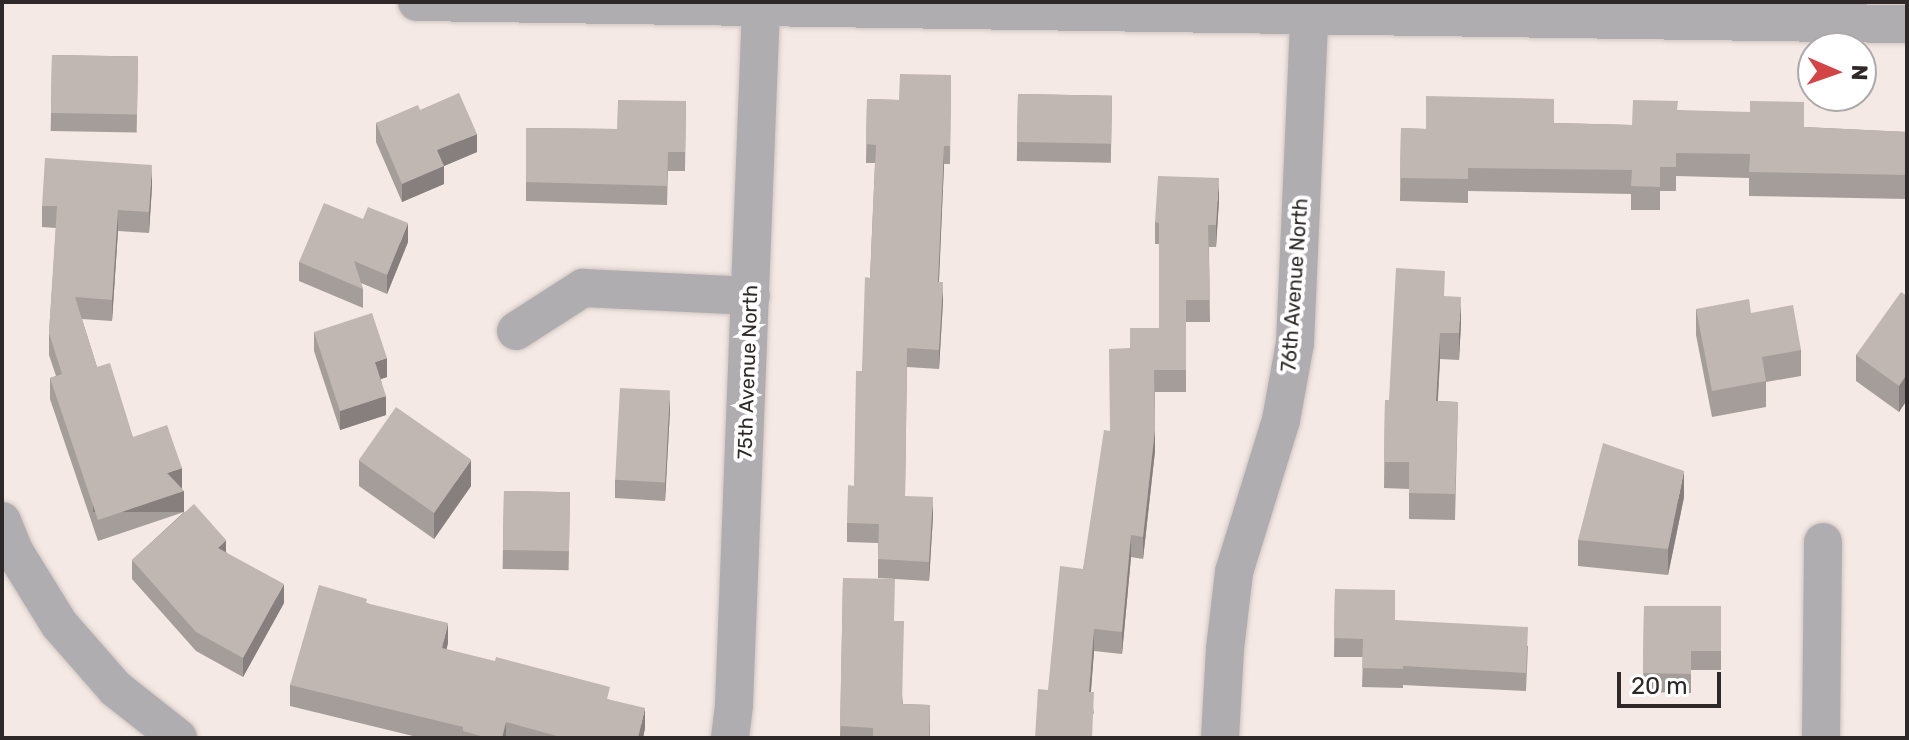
<!DOCTYPE html>
<html>
<head>
<meta charset="utf-8">
<style>
	body { margin:0 }
	#map { position:relative; width:1909px; height:740px; overflow:hidden; background:#f4e9e4; font-family:Rubik,sans-serif }
	div>[style] { position:absolute }
	.roads { filter:drop-shadow(0 0 2px #d0c6c2) drop-shadow(0 0 2px #d0c6c2) }
	.street>* { height:38px; margin:-19px; padding:0 19px; transform-origin:19px; border-radius:19px; background:#b0adb0 }
	.wall>* { inset:0; background:#a59d99; transform-origin:0 0 }
	.shaded-wall>* { inset:0; background:#867f7d; transform-origin:0 0 }
	.building>* { inset:0; background:#c0b6b2; transform-origin:0 0 }
	span { translate:-50% -50%; white-space:nowrap; text-align:center; line-height:1.15; -webkit-text-stroke:8px #fff; paint-order:stroke }
	.street-label { font-size:20px; color:#2e2928 }
	.frame { position:absolute; inset:0; border:4px solid #2e2928; pointer-events:none }
	.north { position:absolute; left:1797px; top:32px; width:80px; height:80px; box-sizing:border-box; background:#fff; border:2px solid #aba9a9; border-radius:50%; rotate:92deg; font-size:22px; font-weight:700; line-height:32px; text-align:center; color:#2e2928 }
	.north::after { content:''; display:block; margin:auto; width:28px; height:36px; background:#d34447; clip-path:polygon(50% 0,100% 100%,50% 72%,0 100%) }
	.scale { position:absolute; left:1617px; top:672px; width:104px; height:36px; box-sizing:border-box; border:4px solid #2e2928; border-top:0; padding-left:10px; font-size:24px; line-height:28px; white-space:nowrap; color:#2e2928; -webkit-text-stroke:6px #fff; paint-order:stroke }
</style>
</head>
<body>
<div id="map">
	<div class="roads">
		<div class="street">
			<div style="left:417px;top:2px;width:1490px;rotate:0.85deg"></div>
			<div style="left:516px;top:331px;width:80px;rotate:-32.7deg"></div>
			<div style="left:583px;top:288px;width:168px;rotate:2.7deg"></div>
			<div style="left:2px;top:521px;width:32px;rotate:68deg"></div>
			<div style="left:14px;top:551px;width:86px;rotate:58.3deg"></div>
			<div style="left:59px;top:624px;width:86px;rotate:48.8deg"></div>
			<div style="left:116px;top:689px;width:79px;rotate:38.3deg"></div>
			<div style="left:730px;top:738px;width:34px;rotate:-83deg"></div>
			<div style="left:734px;top:704px;width:699px;rotate:-87.78deg"></div>
			<div style="left:1220px;top:738px;width:89px;rotate:-86.8deg"></div>
			<div style="left:1225px;top:649px;width:78px;rotate:-83.3deg"></div>
			<div style="left:1234px;top:572px;width:159px;rotate:-72.8deg"></div>
			<div style="left:1281px;top:420px;width:78px;rotate:-79.7deg"></div>
			<div style="left:1295px;top:343px;width:327px;rotate:-87.5deg"></div>
			<div style="left:1821px;top:738px;width:196px;rotate:-89.4deg"></div>
		</div>
	</div>
	<div class="wall">
		<div style="left:52px;top:55px;width:86px;height:76px;rotate:1deg"></div>
		<div style="clip-path:polygon(951px 75px,950px 164px,944px 164px,939px 282px,943px 301px,939px 369px,907px 367px,905px 496px,933px 516px,929px 581px,878px 578px,878px 543px,847px 542px,847px 523px,854px 486px,862px 371px,870px 278px,875px 163px,866px 163px,867px 99px,899px 100px)"></div>
		<div style="left:1018px;top:94px;width:94px;height:67px;rotate:1deg"></div>
		<div style="clip-path:polygon(686px 101px,685px 171px,668px 171px,667px 205px,526px 201px,526px 128px,617px 129px)"></div>
		<div style="clip-path:polygon(420px 110px,477px 152px,444px 166px,444px 184px,402px 202px,376px 142px,376px 123px)"></div>
		<div style="clip-path:polygon(1678px 110px,1804px 127px,1907px 132px,1907px 199px,1749px 196px,1749px 178px,1676px 176px,1676px 191px,1660px 191px,1660px 210px,1631px 210px,1631px 194px,1468px 191px,1468px 203px,1400px 201px,1401px 128px,1426px 129px,1554px 123px,1632px 125px)"></div>
		<div style="clip-path:polygon(152px 186px,149px 233px,118px 231px,112px 321px,82px 319px,97px 367px,133px 437px,182px 488px,184px 512px,226px 552px,284px 603px,243px 677px,196px 651px,132px 579px,132px 560px,184px 512px,98px 541px,50px 399px,50px 378px,56px 376px,49px 355px,49px 333px,56px 228px,42px 227px,42px 206px)"></div>
		<div style="clip-path:polygon(1219px 200px,1216px 247px,1209px 247px,1210px 322px,1186px 322px,1186px 392px,1155px 392px,1155px 451px,1143px 559px,1131px 557px,1122px 654px,1094px 651px,1091px 692px,1094px 714px,1048px 690px,1083px 569px,1130px 348px,1159px 328px,1159px 244px,1155px 244px,1155px 222px)"></div>
		<div style="clip-path:polygon(408px 242px,387px 294px,361px 283px,363px 289px,363px 308px,299px 281px,299px 262px)"></div>
		<div style="clip-path:polygon(1445px 296px,1461px 323px,1459px 360px,1440px 359px,1438px 401px,1458px 402px,1455px 520px,1409px 519px,1409px 489px,1384px 488px,1385px 400px,1389px 400px)"></div>
		<div style="clip-path:polygon(1907px 296px,1907px 400px,1899px 412px,1856px 381px,1856px 355px)"></div>
		<div style="clip-path:polygon(1696px 309px,1751px 313px,1801px 350px,1801px 376px,1766px 382px,1766px 407px,1712px 417px,1696px 335px)"></div>
		<div style="clip-path:polygon(314px 332px,387px 377px,381px 379px,386px 415px,340px 430px,314px 351px)"></div>
		<div style="clip-path:polygon(670px 410px,665px 501px,615px 498px,615px 480px)"></div>
		<div style="clip-path:polygon(359px 460px,471px 486px,434px 539px,359px 486px)"></div>
		<div style="left:504px;top:491px;width:66px;height:78px;rotate:1deg"></div>
		<div style="clip-path:polygon(1684px 497px,1668px 575px,1578px 566px,1578px 540px)"></div>
		<div style="clip-path:polygon(843px 578px,894px 621px,903px 704px,930px 705px,930px 738px,840px 738px)"></div>
		<div style="clip-path:polygon(1335px 589px,1395px 620px,1528px 646px,1526px 691px,1403px 685px,1403px 688px,1362px 687px,1363px 657px,1334px 657px)"></div>
		<div style="clip-path:polygon(367px 603px,448px 643px,446px 649px,610px 700px,645px 728px,643px 738px,421px 738px,290px 706px,290px 685px)"></div>
		<div style="clip-path:polygon(1644px 606px,1721px 606px,1721px 670px,1691px 670px,1691px 693px,1643px 692px)"></div>
	</div>
	<div class="shaded-wall">
		<div style="clip-path:polygon(477px 134px,477px 152px,444px 166px,444px 184px,402px 202px,402px 184px,437px 150px)"></div>
		<div style="clip-path:polygon(944px 146px,944px 164px,938px 301px,938px 282px)"></div>
		<div style="clip-path:polygon(152px 165px,152px 186px,149px 233px,149px 212px)"></div>
		<div style="clip-path:polygon(1219px 178px,1219px 200px,1216px 247px,1216px 225px)"></div>
		<div style="clip-path:polygon(118px 210px,118px 231px,112px 321px,112px 300px)"></div>
		<div style="clip-path:polygon(408px 223px,408px 242px,387px 294px,387px 275px)"></div>
		<div style="clip-path:polygon(943px 282px,943px 301px,939px 369px,939px 350px)"></div>
		<div style="clip-path:polygon(1461px 297px,1461px 323px,1459px 360px,1459px 333px)"></div>
		<div style="clip-path:polygon(1440px 333px,1440px 359px,1436px 427px,1436px 401px)"></div>
		<div style="clip-path:polygon(387px 358px,387px 377px,375px 381px,375px 362px)"></div>
		<div style="clip-path:polygon(1907px 374px,1907px 400px,1899px 412px,1899px 386px)"></div>
		<div style="clip-path:polygon(670px 391px,670px 410px,665px 501px,665px 482px)"></div>
		<div style="clip-path:polygon(386px 396px,386px 415px,340px 430px,340px 411px)"></div>
		<div style="clip-path:polygon(1155px 429px,1155px 451px,1143px 559px,1143px 537px)"></div>
		<div style="clip-path:polygon(471px 460px,471px 486px,434px 539px,434px 513px)"></div>
		<div style="clip-path:polygon(182px 468px,182px 489px,167px 473px)"></div>
		<div style="clip-path:polygon(1684px 471px,1684px 497px,1668px 575px,1668px 549px)"></div>
		<div style="left:184px;top:491px;width:21px;height:91px;rotate:90deg"></div>
		<div style="clip-path:polygon(933px 497px,933px 516px,929px 581px,929px 562px)"></div>
		<div style="clip-path:polygon(1131px 535px,1131px 557px,1122px 654px,1122px 632px)"></div>
		<div style="clip-path:polygon(226px 540px,226px 558px,218px 548px)"></div>
		<div style="clip-path:polygon(284px 584px,284px 603px,243px 677px,243px 658px)"></div>
		<div style="clip-path:polygon(448px 623px,448px 643px,442px 669px,442px 648px)"></div>
		<div style="clip-path:polygon(1094px 629px,1094px 651px,1089px 714px,1089px 692px)"></div>
		<div style="clip-path:polygon(645px 708px,645px 728px,643px 738px,638px 738px)"></div>
		<div style="clip-path:polygon(506px 722px,506px 738px,502px 738px)"></div>
	</div>
	<div class="building">
		<div style="left:52px;top:55px;width:86px;height:58px;rotate:1deg"></div>
		<div style="clip-path:polygon(900px 74px,951px 75px,950px 146px,944px 146px,938px 282px,943px 282px,939px 350px,907px 348px,905px 496px,933px 497px,929px 562px,878px 559px,879px 524px,847px 523px,848px 485px,854px 486px,856px 371px,862px 371px,865px 277px,870px 278px,876px 145px,866px 144px,867px 99px,899px 100px)"></div>
		<div style="clip-path:polygon(459px 93px,477px 134px,437px 150px,444px 166px,402px 184px,376px 123px,418px 105px,420px 110px)"></div>
		<div style="left:1018px;top:94px;width:94px;height:48px;rotate:1deg"></div>
		<div style="clip-path:polygon(1426px 96px,1554px 99px,1554px 123px,1632px 125px,1633px 100px,1678px 101px,1677px 110px,1750px 112px,1750px 101px,1804px 102px,1804px 127px,1907px 132px,1907px 175px,1749px 172px,1750px 154px,1676px 153px,1676px 167px,1660px 167px,1660px 187px,1631px 186px,1632px 170px,1468px 168px,1468px 179px,1400px 178px,1401px 128px,1426px 129px)"></div>
		<div style="clip-path:polygon(618px 100px,686px 101px,685px 152px,668px 152px,667px 186px,526px 182px,526px 128px,617px 129px)"></div>
		<div style="clip-path:polygon(45px 158px,152px 165px,149px 212px,118px 210px,112px 300px,75px 297px,97px 367px,110px 363px,133px 437px,167px 425px,182px 468px,167px 473px,184px 491px,98px 520px,50px 378px,62px 374px,49px 333px,57px 206px,42px 206px)"></div>
		<div style="clip-path:polygon(1158px 176px,1219px 178px,1216px 225px,1208px 225px,1210px 300px,1186px 300px,1186px 370px,1154px 370px,1155px 429px,1143px 537px,1131px 535px,1122px 632px,1094px 629px,1089px 692px,1094px 692px,1092px 738px,1035px 738px,1038px 689px,1048px 690px,1060px 566px,1083px 569px,1104px 430px,1110px 431px,1109px 349px,1130px 348px,1130px 328px,1159px 328px,1159px 223px,1155px 222px)"></div>
		<div style="clip-path:polygon(324px 203px,363px 219px,368px 207px,408px 223px,387px 275px,354px 261px,363px 289px,299px 262px)"></div>
		<div style="clip-path:polygon(1396px 268px,1445px 271px,1444px 296px,1461px 297px,1459px 333px,1440px 333px,1436px 401px,1458px 402px,1455px 494px,1409px 493px,1409px 462px,1384px 462px,1385px 400px,1389px 400px)"></div>
		<div style="clip-path:polygon(1901px 292px,1907px 296px,1907px 374px,1899px 386px,1856px 355px)"></div>
		<div style="clip-path:polygon(1749px 299px,1751px 313px,1793px 305px,1801px 350px,1762px 357px,1766px 381px,1712px 391px,1696px 309px)"></div>
		<div style="clip-path:polygon(372px 313px,387px 358px,375px 362px,386px 396px,340px 411px,314px 332px)"></div>
		<div style="left:620px;top:388px;width:50px;height:92px;rotate:3deg"></div>
		<div style="left:396px;top:407px;width:92px;height:65px;rotate:35deg"></div>
		<div style="clip-path:polygon(1603px 443px,1684px 471px,1668px 549px,1578px 540px)"></div>
		<div style="left:504px;top:491px;width:66px;height:59px;rotate:1deg"></div>
		<div style="clip-path:polygon(194px 504px,226px 540px,218px 548px,284px 584px,243px 658px,196px 632px,132px 560px)"></div>
		<div style="clip-path:polygon(843px 578px,895px 579px,894px 621px,904px 621px,902px 704px,930px 705px,929px 738px,873px 738px,873px 728px,840px 726px)"></div>
		<div style="clip-path:polygon(319px 585px,367px 599px,366px 603px,448px 623px,442px 648px,495px 661px,496px 657px,610px 687px,607px 699px,645px 708px,638px 738px,564px 738px,506px 722px,502px 738px,488px 738px,463px 731px,463px 727px,290px 685px)"></div>
		<div style="clip-path:polygon(1335px 589px,1395px 590px,1395px 620px,1528px 627px,1526px 673px,1403px 666px,1403px 669px,1362px 668px,1363px 639px,1334px 638px)"></div>
		<div style="clip-path:polygon(1644px 606px,1721px 606px,1721px 651px,1691px 651px,1691px 674px,1643px 673px)"></div>
	</div>
	<div class="street-label">
		<span style="left:1295px;top:285px;rotate:-86deg">76th Avenue North</span>
		<span style="left:748px;top:372px;rotate:-88deg">75th Avenue North</span>
	</div>
	<div class="frame"></div>
	<div class="north">N</div>
	<div class="scale">20 m</div>
</div>
</body>
</html>
